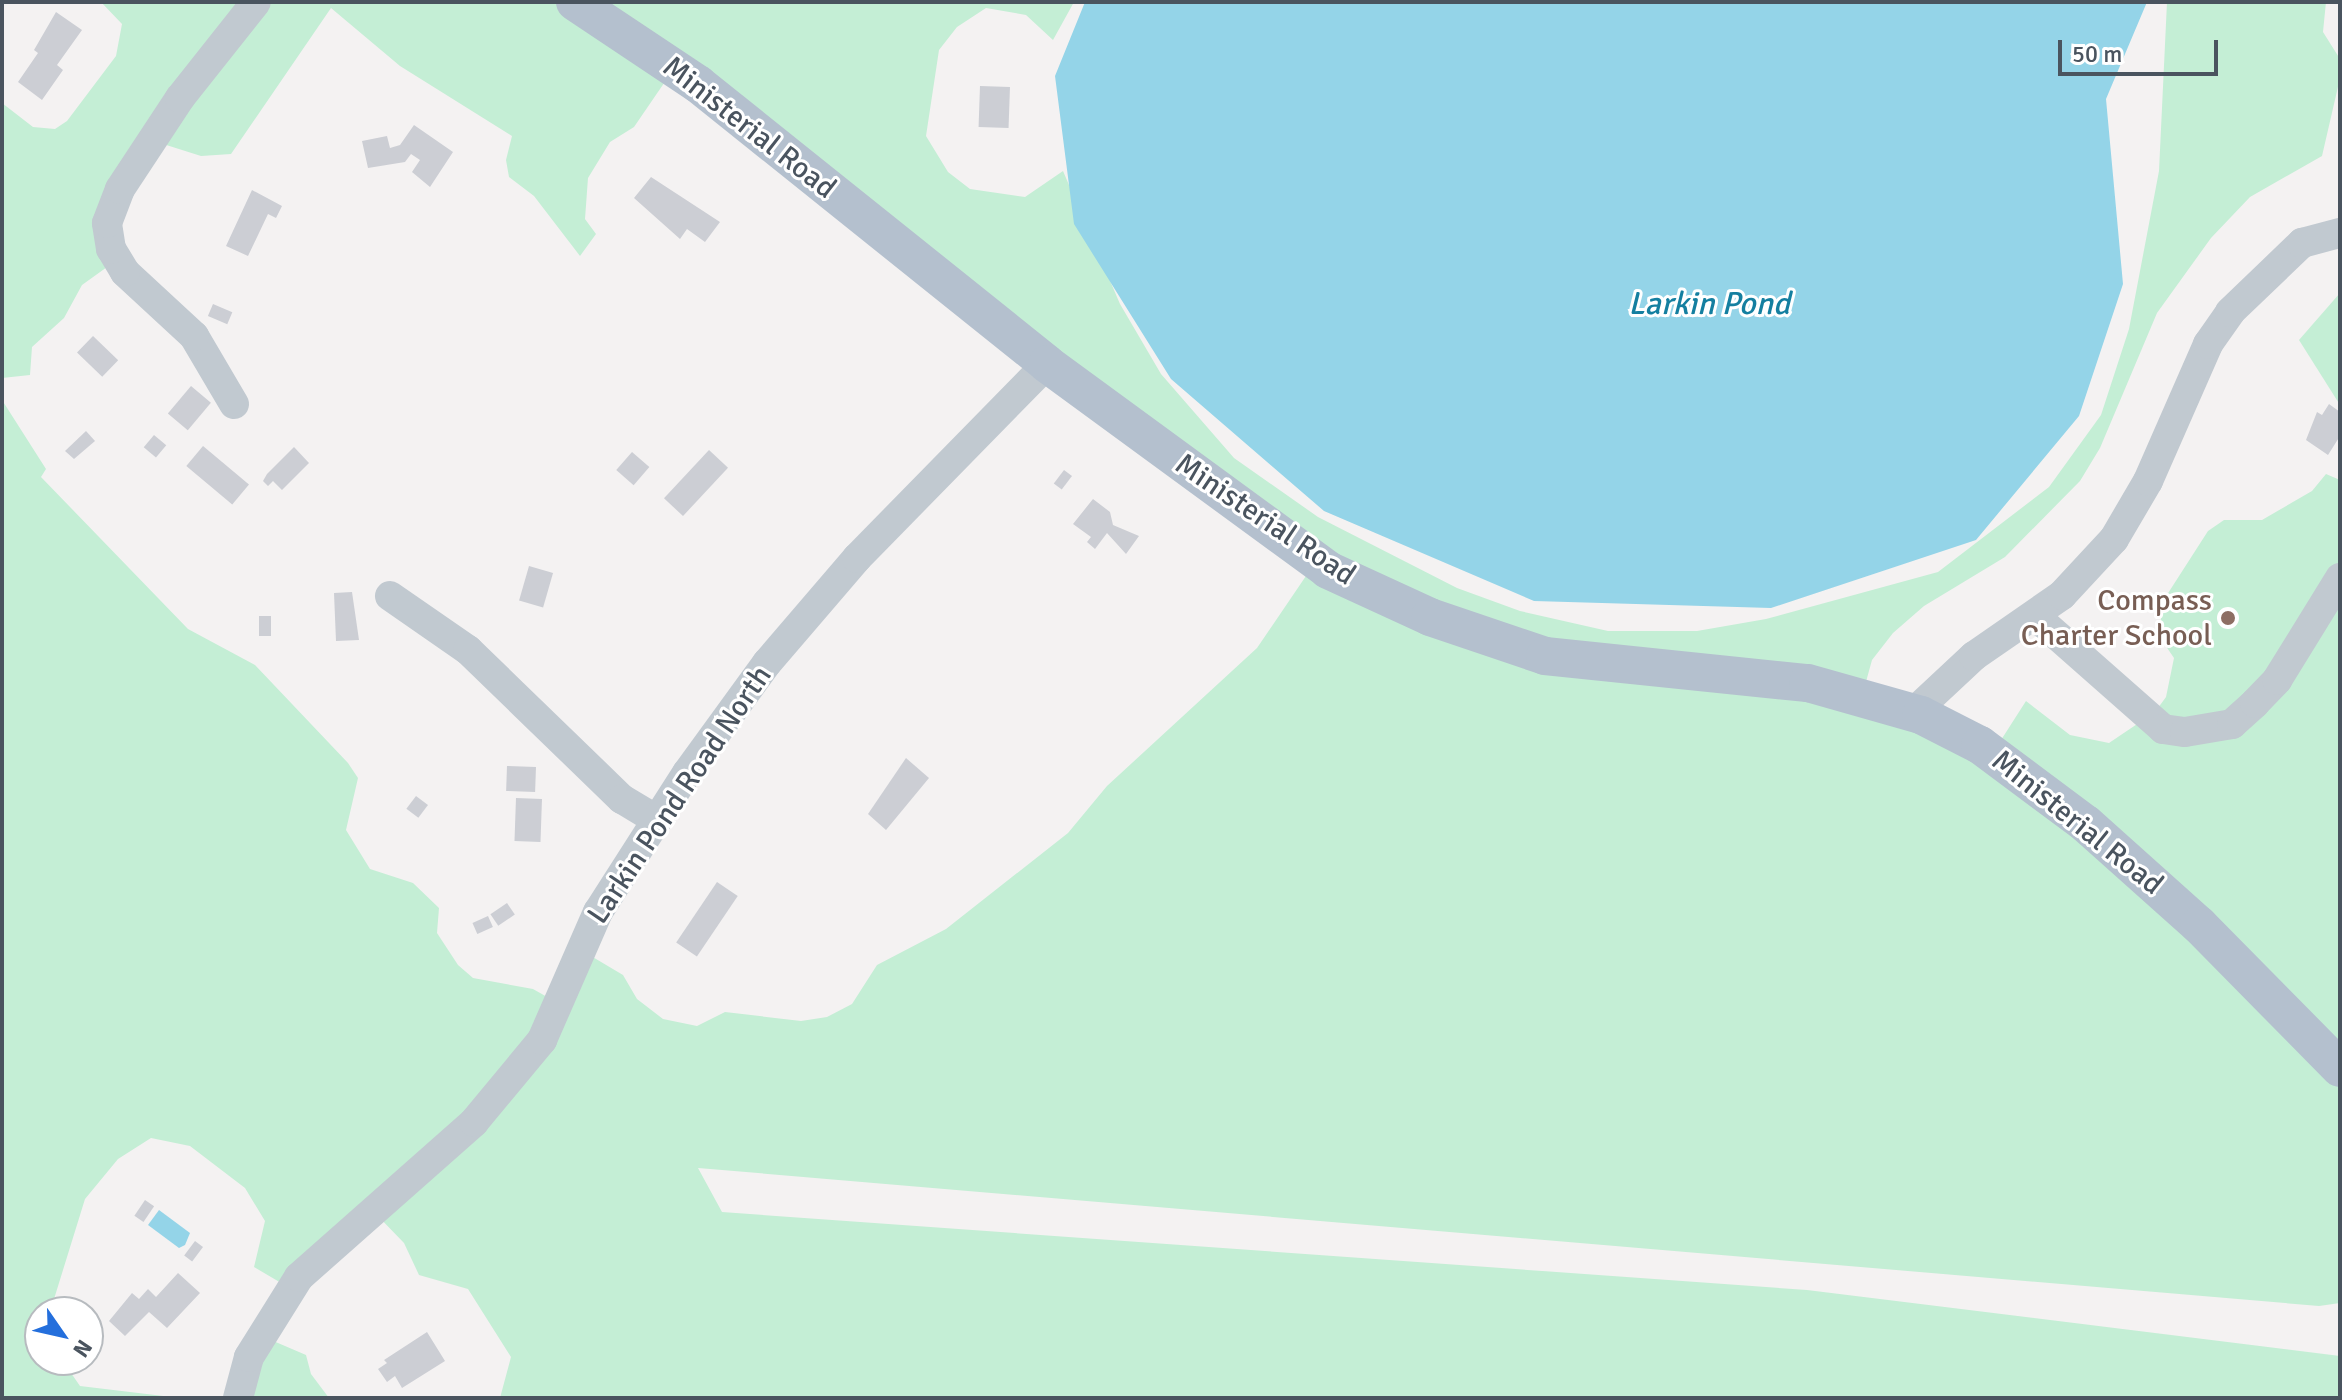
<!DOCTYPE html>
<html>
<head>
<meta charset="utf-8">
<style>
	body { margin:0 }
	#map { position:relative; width:2342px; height:1400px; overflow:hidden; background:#f4f2f2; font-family:Signika,sans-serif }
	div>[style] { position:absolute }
	.green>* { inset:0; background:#c4eed5 }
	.water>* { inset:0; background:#94d4e8 }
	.building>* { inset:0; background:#ccced4; transform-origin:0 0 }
	.minor>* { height:30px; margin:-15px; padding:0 15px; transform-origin:15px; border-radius:15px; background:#c1c9d0 }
	.major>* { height:38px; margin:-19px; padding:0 19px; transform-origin:19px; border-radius:19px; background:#b4c0ce }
	.dots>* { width:22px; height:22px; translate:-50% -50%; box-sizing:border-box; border:4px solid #fff; border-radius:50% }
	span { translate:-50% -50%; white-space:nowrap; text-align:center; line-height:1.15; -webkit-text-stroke:6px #fff; paint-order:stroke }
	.street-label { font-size:30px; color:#4a545f }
	.education-label { font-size:30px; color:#785e54 }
	.right { translate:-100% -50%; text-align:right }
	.water-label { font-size:32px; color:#147fa0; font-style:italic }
	.frame { position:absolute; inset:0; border:4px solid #4a545f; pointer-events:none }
	.north { position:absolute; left:24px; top:1296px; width:80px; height:80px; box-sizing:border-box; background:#fff; border:2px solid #b7bbbf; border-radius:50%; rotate:124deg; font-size:22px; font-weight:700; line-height:32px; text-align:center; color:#4a545f }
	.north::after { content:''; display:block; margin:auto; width:28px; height:36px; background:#246fdc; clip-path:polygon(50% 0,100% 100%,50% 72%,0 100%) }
	.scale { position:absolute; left:2058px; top:40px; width:160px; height:36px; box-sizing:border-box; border:4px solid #4a545f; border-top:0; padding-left:10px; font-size:24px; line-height:28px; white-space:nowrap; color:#4a545f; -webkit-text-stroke:6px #fff; paint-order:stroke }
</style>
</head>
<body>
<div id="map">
	<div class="green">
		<div style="clip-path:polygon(101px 2px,1074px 2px,1053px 40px,1026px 15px,986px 8px,957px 27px,939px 50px,926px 136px,948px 172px,970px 189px,1025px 197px,1063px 171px,1120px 304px,1161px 374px,1234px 458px,1318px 517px,1457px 588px,1520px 611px,1608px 631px,1697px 631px,1766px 619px,1938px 572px,2049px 487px,2101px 415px,2129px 329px,2159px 171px,2167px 2px,2326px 2px,2323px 32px,2340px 59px,2340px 78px,2322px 156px,2250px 197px,2211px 238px,2157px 313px,2100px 448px,2080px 481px,2005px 557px,1924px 606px,1893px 633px,1872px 660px,1864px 689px,1994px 751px,2026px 701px,2070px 735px,2109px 743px,2155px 712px,2166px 697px,2174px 658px,2159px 636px,2163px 601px,2208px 531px,2224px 520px,2262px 520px,2312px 491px,2326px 474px,2340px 480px,2340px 1303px,2319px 1306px,698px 1168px,722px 1212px,1807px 1290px,2340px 1356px,2340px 1398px,500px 1398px,511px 1357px,468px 1289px,419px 1275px,404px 1243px,375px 1213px,293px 1290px,254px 1267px,265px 1221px,245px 1188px,190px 1146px,151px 1138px,118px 1159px,85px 1199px,50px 1312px,40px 1312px,40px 1360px,62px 1360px,80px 1386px,180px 1398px,2px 1398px,2px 400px,46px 469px,41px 477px,188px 629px,255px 665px,348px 763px,358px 778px,346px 830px,370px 869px,413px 883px,439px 908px,437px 933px,458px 965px,473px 978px,533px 989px,556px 1002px,591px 956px,623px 975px,637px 999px,663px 1019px,697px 1026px,725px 1012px,801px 1021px,827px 1017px,852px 1004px,877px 965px,946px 929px,1068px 833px,1107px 786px,1257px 648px,1308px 573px,673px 70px,634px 127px,610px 142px,588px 178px,585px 219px,596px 234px,580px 256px,534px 196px,509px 177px,506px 160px,512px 136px,400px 66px,331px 8px,231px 154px,201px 156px,141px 137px,121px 180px,121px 257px,82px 285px,64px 318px,32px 347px,30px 375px,2px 378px,2px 103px,33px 127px,55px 129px,67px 121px,116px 56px,122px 24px)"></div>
		<div style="clip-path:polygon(2340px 293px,2340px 405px,2299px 340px)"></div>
		<div style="clip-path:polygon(264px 1337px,306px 1355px,311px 1374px,329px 1398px,239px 1398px)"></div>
	</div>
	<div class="water">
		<div style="clip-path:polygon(1085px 2px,2147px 2px,2106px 99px,2123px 284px,2079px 416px,1976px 540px,1771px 608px,1534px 601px,1324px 511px,1171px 379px,1074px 224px,1055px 76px)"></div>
		<div style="clip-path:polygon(159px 1210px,190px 1233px,185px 1245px,179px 1248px,148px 1225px)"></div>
	</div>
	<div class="building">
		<div style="clip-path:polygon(56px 12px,82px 30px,57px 65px,63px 70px,42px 100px,18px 82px,38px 53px,34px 50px)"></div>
		<div style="left:980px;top:86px;width:30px;height:41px;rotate:2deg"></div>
		<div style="clip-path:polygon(414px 125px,453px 152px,430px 187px,412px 172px,420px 160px,411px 154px,405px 162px,368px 168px,362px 141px,387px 136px,390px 148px,400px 145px)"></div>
		<div style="clip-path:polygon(651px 177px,720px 222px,705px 242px,687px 229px,680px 239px,634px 198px)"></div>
		<div style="clip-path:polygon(252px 190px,282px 206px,276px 218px,268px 214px,248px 256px,226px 246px)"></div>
		<div style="left:213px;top:304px;width:21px;height:13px;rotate:23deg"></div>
		<div style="left:93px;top:336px;width:35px;height:23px;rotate:44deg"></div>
		<div style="left:191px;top:386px;width:26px;height:36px;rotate:40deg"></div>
		<div style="clip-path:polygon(2329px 404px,2340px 412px,2340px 436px,2328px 455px,2306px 440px,2317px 412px,2322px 415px)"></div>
		<div style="clip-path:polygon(86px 431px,95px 441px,74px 459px,65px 451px)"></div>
		<div style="left:154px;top:435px;width:16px;height:16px;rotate:40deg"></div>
		<div style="left:203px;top:446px;width:60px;height:26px;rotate:40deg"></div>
		<div style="clip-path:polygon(294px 447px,309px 463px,282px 490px,273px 481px,268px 486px,263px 481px,267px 474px)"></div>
		<div style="left:709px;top:450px;width:26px;height:66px;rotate:43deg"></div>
		<div style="left:632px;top:452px;width:23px;height:24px;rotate:41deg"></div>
		<div style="left:1064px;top:470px;width:10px;height:17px;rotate:37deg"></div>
		<div style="clip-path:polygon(1093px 499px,1110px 512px,1113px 525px,1139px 536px,1126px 554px,1107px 533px,1095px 549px,1087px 542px,1091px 537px,1073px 524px)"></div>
		<div style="left:529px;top:566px;width:25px;height:36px;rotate:16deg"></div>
		<div style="clip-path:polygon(352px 592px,359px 640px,336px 641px,334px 593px)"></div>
		<div style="left:259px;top:616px;width:12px;height:20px"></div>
		<div style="clip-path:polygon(906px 758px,929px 778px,886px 830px,868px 814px)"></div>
		<div style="left:507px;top:766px;width:29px;height:25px;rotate:2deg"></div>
		<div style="left:416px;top:796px;width:15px;height:16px;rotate:37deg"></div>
		<div style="left:516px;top:798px;width:26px;height:43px;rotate:2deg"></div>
		<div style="left:717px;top:882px;width:25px;height:73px;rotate:34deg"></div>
		<div style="left:507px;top:903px;width:14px;height:20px;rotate:56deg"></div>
		<div style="left:488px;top:916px;width:12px;height:17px;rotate:66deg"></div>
		<div style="left:145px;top:1200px;width:11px;height:19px;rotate:34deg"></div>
		<div style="left:195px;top:1241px;width:10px;height:18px;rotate:37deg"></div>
		<div style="clip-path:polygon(178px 1273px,200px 1293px,167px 1328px,149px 1312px,125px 1336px,109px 1321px,132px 1293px,139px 1299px,148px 1289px,156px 1297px)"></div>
		<div style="clip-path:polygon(427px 1332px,445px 1361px,402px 1388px,395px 1376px,387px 1382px,378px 1369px,387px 1363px,384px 1360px)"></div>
	</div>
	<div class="minor">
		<div style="left:234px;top:404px;width:79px;rotate:-120.5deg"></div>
		<div style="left:194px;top:336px;width:94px;rotate:-137.2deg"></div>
		<div style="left:125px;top:272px;width:27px;rotate:-121deg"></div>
		<div style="left:111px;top:249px;width:26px;rotate:-99deg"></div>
		<div style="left:107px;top:223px;width:36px;rotate:-69deg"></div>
		<div style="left:120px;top:189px;width:109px;rotate:-56.6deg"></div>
		<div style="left:180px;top:98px;width:122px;rotate:-51.6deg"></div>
		<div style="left:390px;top:596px;width:95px;rotate:34.7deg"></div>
		<div style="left:468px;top:650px;width:214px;rotate:44.1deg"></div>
		<div style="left:622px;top:799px;width:41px;rotate:31deg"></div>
		<div style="left:2035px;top:616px;width:171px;rotate:41.4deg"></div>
		<div style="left:2163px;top:729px;width:22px;rotate:8deg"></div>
		<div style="left:2185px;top:732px;width:48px;rotate:-9.7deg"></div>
		<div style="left:2232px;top:724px;width:31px;rotate:-42deg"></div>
		<div style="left:2255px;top:703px;width:32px;rotate:-46deg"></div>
		<div style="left:2277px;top:680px;width:120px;rotate:-58.3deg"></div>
		<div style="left:1914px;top:712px;width:82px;rotate:-43deg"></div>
		<div style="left:1974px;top:656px;width:107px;rotate:-34.7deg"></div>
		<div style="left:2062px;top:595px;width:76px;rotate:-47.1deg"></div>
		<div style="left:2114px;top:539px;width:67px;rotate:-59.6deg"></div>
		<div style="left:2148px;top:481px;width:150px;rotate:-66.3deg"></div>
		<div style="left:2208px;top:344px;width:39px;rotate:-55deg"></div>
		<div style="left:2230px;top:312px;width:100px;rotate:-43.8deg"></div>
		<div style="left:2302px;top:243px;width:39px;rotate:-15deg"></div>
		<div style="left:238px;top:1398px;width:42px;rotate:-75deg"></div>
		<div style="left:249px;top:1357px;width:94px;rotate:-58deg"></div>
		<div style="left:299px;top:1277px;width:234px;rotate:-41.5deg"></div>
		<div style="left:474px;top:1122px;width:107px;rotate:-50.3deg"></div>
		<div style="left:542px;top:1040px;width:140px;rotate:-66.4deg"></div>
		<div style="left:598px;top:912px;width:165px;rotate:-57.4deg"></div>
		<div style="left:687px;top:773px;width:136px;rotate:-54deg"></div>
		<div style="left:767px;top:663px;width:138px;rotate:-49.4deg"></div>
		<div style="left:857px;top:558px;width:272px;rotate:-45.6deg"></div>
	</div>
	<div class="major">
		<div style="left:575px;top:2px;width:148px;rotate:33.7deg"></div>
		<div style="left:698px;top:84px;width:447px;rotate:38.7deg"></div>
		<div style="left:1047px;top:364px;width:348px;rotate:36.2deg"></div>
		<div style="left:1328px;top:570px;width:112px;rotate:24.7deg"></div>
		<div style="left:1430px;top:617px;width:121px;rotate:18.7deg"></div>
		<div style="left:1545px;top:656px;width:264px;rotate:5.9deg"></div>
		<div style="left:1808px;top:683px;width:117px;rotate:15.8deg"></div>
		<div style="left:1921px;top:715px;width:66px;rotate:27deg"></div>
		<div style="left:1980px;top:745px;width:132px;rotate:36.7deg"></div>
		<div style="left:2086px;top:824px;width:152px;rotate:41.8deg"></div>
		<div style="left:2199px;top:925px;width:201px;rotate:45.4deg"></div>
	</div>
	<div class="dots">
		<div style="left:2228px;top:618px;background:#8d6e63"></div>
	</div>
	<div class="street-label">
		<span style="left:749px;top:128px;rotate:38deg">Ministerial Road</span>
		<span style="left:1265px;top:520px;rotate:34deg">Ministerial Road</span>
		<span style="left:680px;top:795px;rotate:-56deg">Larkin Pond Road North</span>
		<span style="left:2077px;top:823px;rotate:39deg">Ministerial Road</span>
	</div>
	<div class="education-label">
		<span class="right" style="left:2212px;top:618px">Compass<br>Charter School</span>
	</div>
	<div class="water-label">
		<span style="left:1709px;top:304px">Larkin Pond</span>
	</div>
	<div class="frame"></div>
	<div class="north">N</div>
	<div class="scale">50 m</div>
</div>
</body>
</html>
